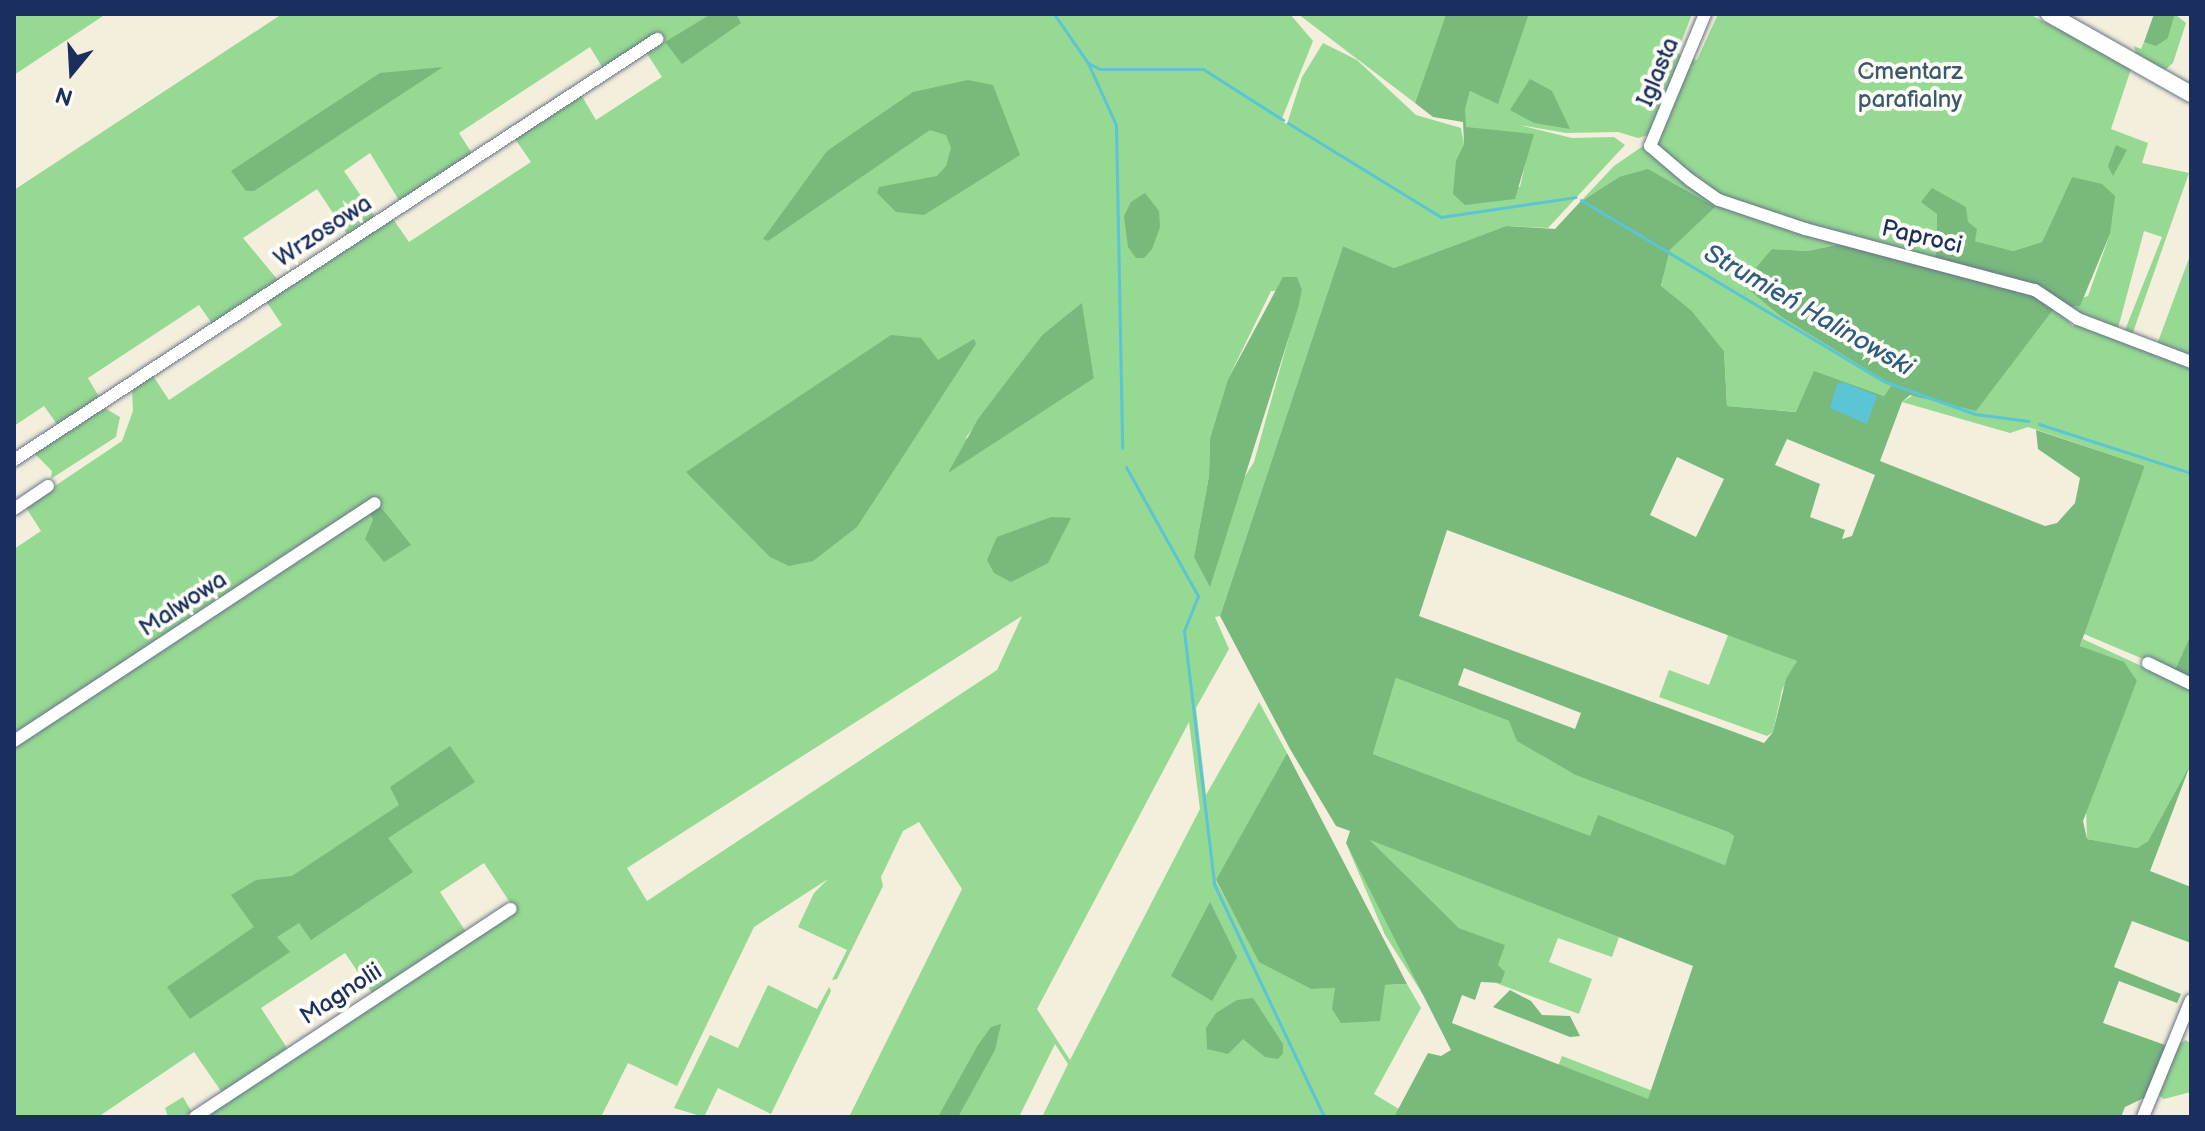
<!DOCTYPE html>
<html>
<head>
<meta charset="utf-8">
<style>
	body { margin:0 }
	#map { position:relative; width:2205px; height:1131px; overflow:hidden; background:#f4efdc; font-family:"Balsamiq Sans",sans-serif }
	div>[style] { position:absolute }
	.green>* { inset:0; background:#96d992; transform-origin:0 0 }
	.forest>* { inset:0; background:#78b97c }
	.water>* { inset:0; background:#5bc5d6 }
	.stream>* { height:3px; margin:-1.5px; padding:0 1.5px; transform-origin:1.5px; border-radius:1.5px; background:#5bc5d6 }
	.roads { filter:drop-shadow(0 0 2px #67728a) drop-shadow(0 0 2px #67728a) }
	.minor>* { height:12px; margin:-6px; padding:0 6px; transform-origin:6px; border-radius:6px; background:#fff }
	.tertiary>* { height:16px; margin:-8px; padding:0 8px; transform-origin:8px; border-radius:8px; background:#fff }
	span { translate:-50% -50%; white-space:nowrap; text-align:center; line-height:1.15; -webkit-text-stroke:8px #fdfcf7; paint-order:stroke }
	.street-label { font-size:24px; color:#1b2f5e }
	.park-label { font-size:24px; color:#3a5a6b }
	.water-label { font-size:26px; color:#2e5c82; font-style:italic }
	.frame { position:absolute; inset:0; border:16px solid #1b2f5e; pointer-events:none }
	.north { position:absolute; left:32px; top:32px; width:80px; height:80px; -webkit-text-stroke:6px #fdfcf7; paint-order:stroke; rotate:198deg; font-size:22px; font-weight:700; line-height:32px; text-align:center; color:#1b2f5e }
	.north::after { content:''; display:block; margin:auto; width:28px; height:36px; background:#1b2f5e; clip-path:polygon(50% 0,100% 100%,50% 72%,0 100%) }
</style>
</head>
<body>
<div id="map">
	<div class="green">
		<div style="clip-path:polygon(14px 14px,106px 14px,14px 75px)"></div>
		<div style="clip-path:polygon(evenodd,282px 14px,1290px 14px,1313px 41px,1281px 121px,1287px 124px,1302px 77px,1323px 43px,1357px 60px,1416px 115px,1461px 128px,1464px 144px,1456px 160px,1520px 187px,1529px 146px,1465px 127px,1465px 110px,1470px 91px,1498px 103px,1529px 14px,1692px 14px,1677px 53px,1684px 56px,1652px 134px,1638px 138px,1618px 132px,1566px 133px,1519px 125px,1572px 138px,1614px 137px,1625px 145px,1548px 228px,1506px 226px,1394px 268px,1343px 246px,1220px 616px,1215px 617px,1229px 649px,1196px 708px,1206px 795px,1259px 702px,1287px 753px,1216px 881px,1260px 962px,1311px 989px,1407px 984px,1421px 1008px,1374px 1094px,1399px 1109px,1394px 1117px,1042px 1117px,1068px 1064px,1055px 1044px,1019px 1117px,849px 1117px,962px 889px,919px 822px,903px 831px,881px 877px,883px 886px,837px 979px,832px 980px,847px 950px,798px 927px,814px 893px,828px 879px,754px 927px,677px 1086px,628px 1063px,601px 1117px,202px 1117px,515px 910px,484px 863px,440px 892px,468px 935px,374px 996px,345px 953px,261px 1008px,289px 1051px,223px 1094px,194px 1052px,98px 1117px,14px 1117px,14px 549px,41px 531px,25px 506px,122px 441px,133px 411px,132px 389px,151px 373px,169px 400px,282px 325px,264px 298px,391px 216px,409px 242px,531px 162px,513px 136px,580px 93px,596px 120px,662px 77px,646px 52px,604px 70px,590px 47px,459px 133px,473px 155px,400px 202px,370px 153px,344px 171px,376px 218px,347px 234px,317px 189px,243px 238px,277px 279px,289px 275px,213px 325px,199px 305px,88px 378px,101px 400px,59px 427px,44px 406px,14px 426px,14px 190px,282px 14px,1302px 290px,1254px 462px,1194px 557px,1209px 476px,1210px 438px,1228px 379px,1271px 291px,1302px 290px,282px 14px,1082px 304px,1094px 378px,965px 439px,1042px 335px,1082px 304px,282px 14px,1022px 616px,997px 670px,647px 901px,627px 868px,1022px 616px,282px 14px,1189px 722px,1200px 809px,1070px 1060px,1037px 1009px,1189px 722px)"></div>
		<div style="clip-path:polygon(1298px 14px,1446px 14px,1415px 103px)"></div>
		<div style="clip-path:polygon(1718px 14px,2029px 14px,2132px 66px,2111px 129px,2148px 143px,2142px 163px,2189px 173px,2131px 338px,2125px 330px,2162px 237px,2144px 231px,2117px 332px,2062px 304px,2088px 296px,2110px 234px,2072px 177px,2042px 242px,2013px 251px,1990px 245px,1975px 241px,1937px 213px,1935px 261px,1737px 205px,1712px 192px,1658px 145px,1691px 59px,1697px 60px)"></div>
		<div style="clip-path:polygon(2175px 14px,2186px 23px,2173px 63px,2165px 70px,2136px 53px,2134px 46px,2141px 49px,2144px 42px,2168px 38px)"></div>
		<div style="clip-path:polygon(1643px 146px,1714px 202px,1841px 244px,1807px 251px,1772px 249px,1762px 264px,1783px 318px,1893px 385px,1884px 396px,1815px 372px,1797px 412px,1727px 406px,1724px 351px,1692px 311px,1661px 287px,1670px 250px,1714px 207px,1619px 177px,1580px 202px,1614px 166px)"></div>
		<div style="clip-path:polygon(2191px 253px,2191px 634px,2174px 672px,2084px 634px,2145px 466px,2028px 427px,2010px 433px,1902px 402px,2055px 307px,2073px 326px,2080px 322px,2156px 347px)"></div>
		<div style="clip-path:polygon(101px 406px,120px 417px,116px 437px,21px 498px,51px 478px,52px 471px,33px 452px,77px 427px)"></div>
		<div style="clip-path:polygon(1728px 635px,1797px 661px,1782px 690px,1773px 732px,1767px 736px,1659px 697px,1669px 670px,1709px 685px)"></div>
		<div style="clip-path:polygon(2083px 639px,2191px 689px,2191px 763px,2148px 841px,2137px 848px,2087px 839px,2086px 809px,2137px 681px,2080px 646px)"></div>
		<div style="clip-path:polygon(1396px 678px,1509px 721px,1544px 757px,1575px 775px,1728px 832px,1734px 836px,1725px 865px,1598px 816px,1591px 837px,1373px 754px)"></div>
		<div style="clip-path:polygon(1369px 839px,1619px 937px,1612px 957px,1558px 938px,1549px 962px,1592px 979px,1579px 1014px,1496px 983px,1501px 982px,1498px 965px,1504px 945px,1459px 928px)"></div>
		<div style="clip-path:polygon(1346px 843px,1418px 978px,1438px 1018px,1385px 935px)"></div>
		<div style="clip-path:polygon(768px 985px,817px 1009px,829px 987px,831px 991px,771px 1114px,718px 1088px,704px 1117px,674px 1108px,710px 1035px,738px 1048px)"></div>
		<div style="clip-path:polygon(2186px 1040px,2191px 1044px,2191px 1092px,2164px 1099px,2159px 1096px,2179px 1044px)"></div>
		<div style="left:1562px;top:1056px;width:96px;height:10px;rotate:21deg"></div>
		<div style="clip-path:polygon(183px 1097px,193px 1114px,168px 1117px,165px 1108px)"></div>
	</div>
	<div class="forest">
		<div style="clip-path:polygon(711px 14px,736px 14px,741px 23px,682px 64px,665px 42px)"></div>
		<div style="clip-path:polygon(1446px 14px,1529px 14px,1498px 104px,1470px 91px,1465px 110px,1466px 127px,1534px 134px,1515px 199px,1465px 205px,1453px 194px,1456px 160px,1464px 144px,1463px 122px,1433px 117px,1415px 103px)"></div>
		<div style="clip-path:polygon(2154px 14px,2175px 14px,2168px 38px,2156px 46px,2144px 42px)"></div>
		<div style="clip-path:polygon(443px 67px,254px 191px,246px 191px,231px 171px,380px 73px)"></div>
		<div style="clip-path:polygon(1530px 79px,1552px 91px,1570px 129px,1534px 123px,1510px 110px)"></div>
		<div style="clip-path:polygon(968px 80px,993px 85px,1020px 155px,924px 215px,896px 212px,877px 193px,879px 187px,937px 176px,946px 166px,951px 148px,946px 135px,930px 130px,768px 241px,763px 239px,827px 151px,913px 92px)"></div>
		<div style="clip-path:polygon(2116px 145px,2127px 150px,2113px 176px,2108px 166px)"></div>
		<div style="clip-path:polygon(evenodd,1648px 169px,1715px 207px,1670px 250px,1661px 286px,1692px 311px,1724px 351px,1727px 406px,1796px 412px,1814px 371px,1884px 396px,1892px 385px,1783px 318px,1742px 284px,1772px 249px,1807px 251px,1841px 244px,1935px 261px,1937px 214px,1921px 202px,1932px 188px,1966px 207px,1968px 222px,1977px 229px,1975px 241px,2013px 251px,2042px 242px,2072px 177px,2102px 184px,2115px 196px,2110px 234px,2080px 306px,2055px 307px,1976px 411px,1910px 395px,1902px 402px,1880px 461px,2045px 526px,2057px 523px,2075px 503px,2080px 478px,2038px 449px,2036px 430px,2145px 466px,2080px 646px,2124px 662px,2137px 681px,2083px 821px,2087px 839px,2137px 848px,2148px 841px,2191px 763px,2150px 871px,2191px 887px,2191px 943px,2132px 921px,2114px 967px,2181px 994px,2177px 1003px,2119px 981px,2103px 1023px,2168px 1046px,2148px 1096px,2125px 1107px,2121px 1117px,1394px 1117px,1428px 1053px,1441px 1056px,1451px 1050px,1346px 843px,1350px 831px,1336px 826px,1290px 749px,1220px 616px,1343px 246px,1394px 268px,1506px 226px,1555px 229px,1580px 202px,1619px 177px,1648px 169px,1787px 439px,1875px 475px,1852px 536px,1842px 539px,1845px 530px,1810px 517px,1820px 484px,1775px 465px,1787px 439px,1648px 169px,1677px 457px,1724px 479px,1696px 537px,1650px 515px,1677px 457px,1648px 169px,1447px 530px,1797px 661px,1786px 679px,1773px 732px,1764px 743px,1419px 616px,1447px 530px,1648px 169px,1464px 668px,1581px 713px,1575px 729px,1458px 685px,1464px 668px,1648px 169px,1396px 678px,1509px 721px,1517px 741px,1575px 775px,1728px 832px,1734px 836px,1725px 865px,1598px 815px,1590px 836px,1373px 754px,1396px 678px,1648px 169px,1370px 840px,1693px 966px,1648px 1099px,1452px 1023px,1462px 995px,1475px 1000px,1481px 982px,1501px 983px,1505px 972px,1498px 965px,1505px 945px,1459px 928px,1370px 840px)"></div>
		<div style="clip-path:polygon(1145px 193px,1159px 211px,1160px 227px,1152px 249px,1144px 258px,1136px 258px,1128px 247px,1124px 216px,1131px 202px)"></div>
		<div style="clip-path:polygon(1283px 277px,1297px 277px,1302px 290px,1298px 308px,1210px 587px,1194px 557px,1209px 476px,1210px 438px,1228px 379px)"></div>
		<div style="clip-path:polygon(1082px 303px,1094px 378px,948px 473px,978px 419px,1042px 335px)"></div>
		<div style="clip-path:polygon(891px 335px,921px 338px,938px 360px,974px 339px,976px 344px,857px 527px,813px 561px,789px 566px,770px 557px,686px 472px)"></div>
		<div style="clip-path:polygon(380px 506px,411px 545px,384px 562px,365px 539px,373px 520px,370px 512px)"></div>
		<div style="clip-path:polygon(1051px 517px,1071px 518px,1048px 563px,1011px 582px,994px 573px,987px 560px,997px 537px)"></div>
		<div style="clip-path:polygon(2191px 634px,2191px 680px,2174px 672px)"></div>
		<div style="clip-path:polygon(450px 746px,475px 782px,388px 838px,413px 872px,311px 940px,299px 923px,277px 937px,290px 952px,190px 1019px,167px 987px,254px 927px,231px 895px,256px 880px,292px 876px,399px 805px,390px 787px)"></div>
		<div style="clip-path:polygon(1287px 753px,1407px 984px,1385px 985px,1380px 1021px,1341px 1023px,1332px 1009px,1335px 988px,1311px 989px,1259px 962px,1216px 880px)"></div>
		<div style="clip-path:polygon(1210px 902px,1237px 957px,1212px 1001px,1171px 976px)"></div>
		<div style="clip-path:polygon(1510px 990px,1531px 1001px,1542px 1015px,1570px 1016px,1580px 1036px,1570px 1037px,1493px 1007px)"></div>
		<div style="clip-path:polygon(1253px 998px,1283px 1044px,1283px 1053px,1278px 1059px,1265px 1057px,1243px 1039px,1228px 1054px,1207px 1049px,1206px 1028px,1216px 1013px,1237px 1000px)"></div>
		<div style="clip-path:polygon(1001px 1024px,995px 1050px,958px 1117px,938px 1117px,978px 1045px,991px 1027px)"></div>
	</div>
	<div class="water">
		<div style="clip-path:polygon(1845px 383px,1877px 396px,1867px 424px,1830px 408px,1837px 384px)"></div>
	</div>
	<div class="stream">
		<div style="left:1054px;top:14px;width:60px;rotate:55.2deg"></div>
		<div style="left:1088px;top:63px;width:13px;rotate:27deg"></div>
		<div style="left:1100px;top:69px;width:103px"></div>
		<div style="left:1203px;top:69px;width:95px;rotate:32.5deg"></div>
		<div style="left:1088px;top:63px;width:68px;rotate:65.7deg"></div>
		<div style="left:1116px;top:125px;width:323px;rotate:88.9deg"></div>
		<div style="left:1288px;top:123px;width:180px;rotate:31.6deg"></div>
		<div style="left:1441px;top:217px;width:136px;rotate:-8.4deg"></div>
		<div style="left:1581px;top:200px;width:352px;rotate:30.9deg"></div>
		<div style="left:1883px;top:381px;width:98px;rotate:19.7deg"></div>
		<div style="left:1975px;top:414px;width:54px;rotate:7.4deg"></div>
		<div style="left:2039px;top:424px;width:160px;rotate:17.9deg"></div>
		<div style="left:1126px;top:467px;width:148px;rotate:60.8deg"></div>
		<div style="left:1198px;top:596px;width:38px;rotate:112deg"></div>
		<div style="left:1184px;top:631px;width:255px;rotate:83.2deg"></div>
		<div style="left:1214px;top:884px;width:258px;rotate:64.7deg"></div>
	</div>
	<div class="roads">
		<div class="minor">
			<div style="left:1705px;top:14px;width:143px;rotate:112.6deg"></div>
			<div style="left:1650px;top:146px;width:52px;rotate:40.4deg"></div>
			<div style="left:1690px;top:180px;width:35px;rotate:35deg"></div>
			<div style="left:1719px;top:200px;width:91px;rotate:18.6deg"></div>
			<div style="left:1805px;top:229px;width:238px;rotate:14.9deg"></div>
			<div style="left:2035px;top:290px;width:52px;rotate:34deg"></div>
			<div style="left:2078px;top:319px;width:121px;rotate:20.8deg"></div>
			<div style="left:14px;top:460px;width:769px;rotate:-33.21deg"></div>
			<div style="left:14px;top:509px;width:41px;rotate:-34.1deg"></div>
			<div style="left:2148px;top:663px;width:48px;rotate:26deg"></div>
			<div style="left:14px;top:741px;width:432px;rotate:-33.4deg"></div>
			<div style="left:195px;top:1117px;width:378px;rotate:-33.4deg"></div>
			<div style="left:2143px;top:1117px;width:126px;rotate:-67.7deg"></div>
		</div>
		<div class="tertiary">
			<div style="left:2049px;top:14px;width:163px;rotate:29.4deg"></div>
		</div>
	</div>
	<div class="street-label">
		<span style="left:1658px;top:72px;rotate:-67deg">Iglasta</span>
		<span style="left:323px;top:231px;rotate:-33deg">Wrzosowa</span>
		<span style="left:1922px;top:237px;rotate:13deg">Paproci</span>
		<span style="left:183px;top:604px;rotate:-33deg">Malwowa</span>
		<span style="left:341px;top:994px;rotate:-33deg">Magnolii</span>
	</div>
	<div class="park-label">
		<span style="left:1910px;top:86px">Cmentarz<br>parafialny</span>
	</div>
	<div class="water-label">
		<span style="left:1808px;top:311px;rotate:30deg">Strumień Halinowski</span>
	</div>
	<div class="frame"></div>
	<div class="north">N</div>
</div>
</body>
</html>
